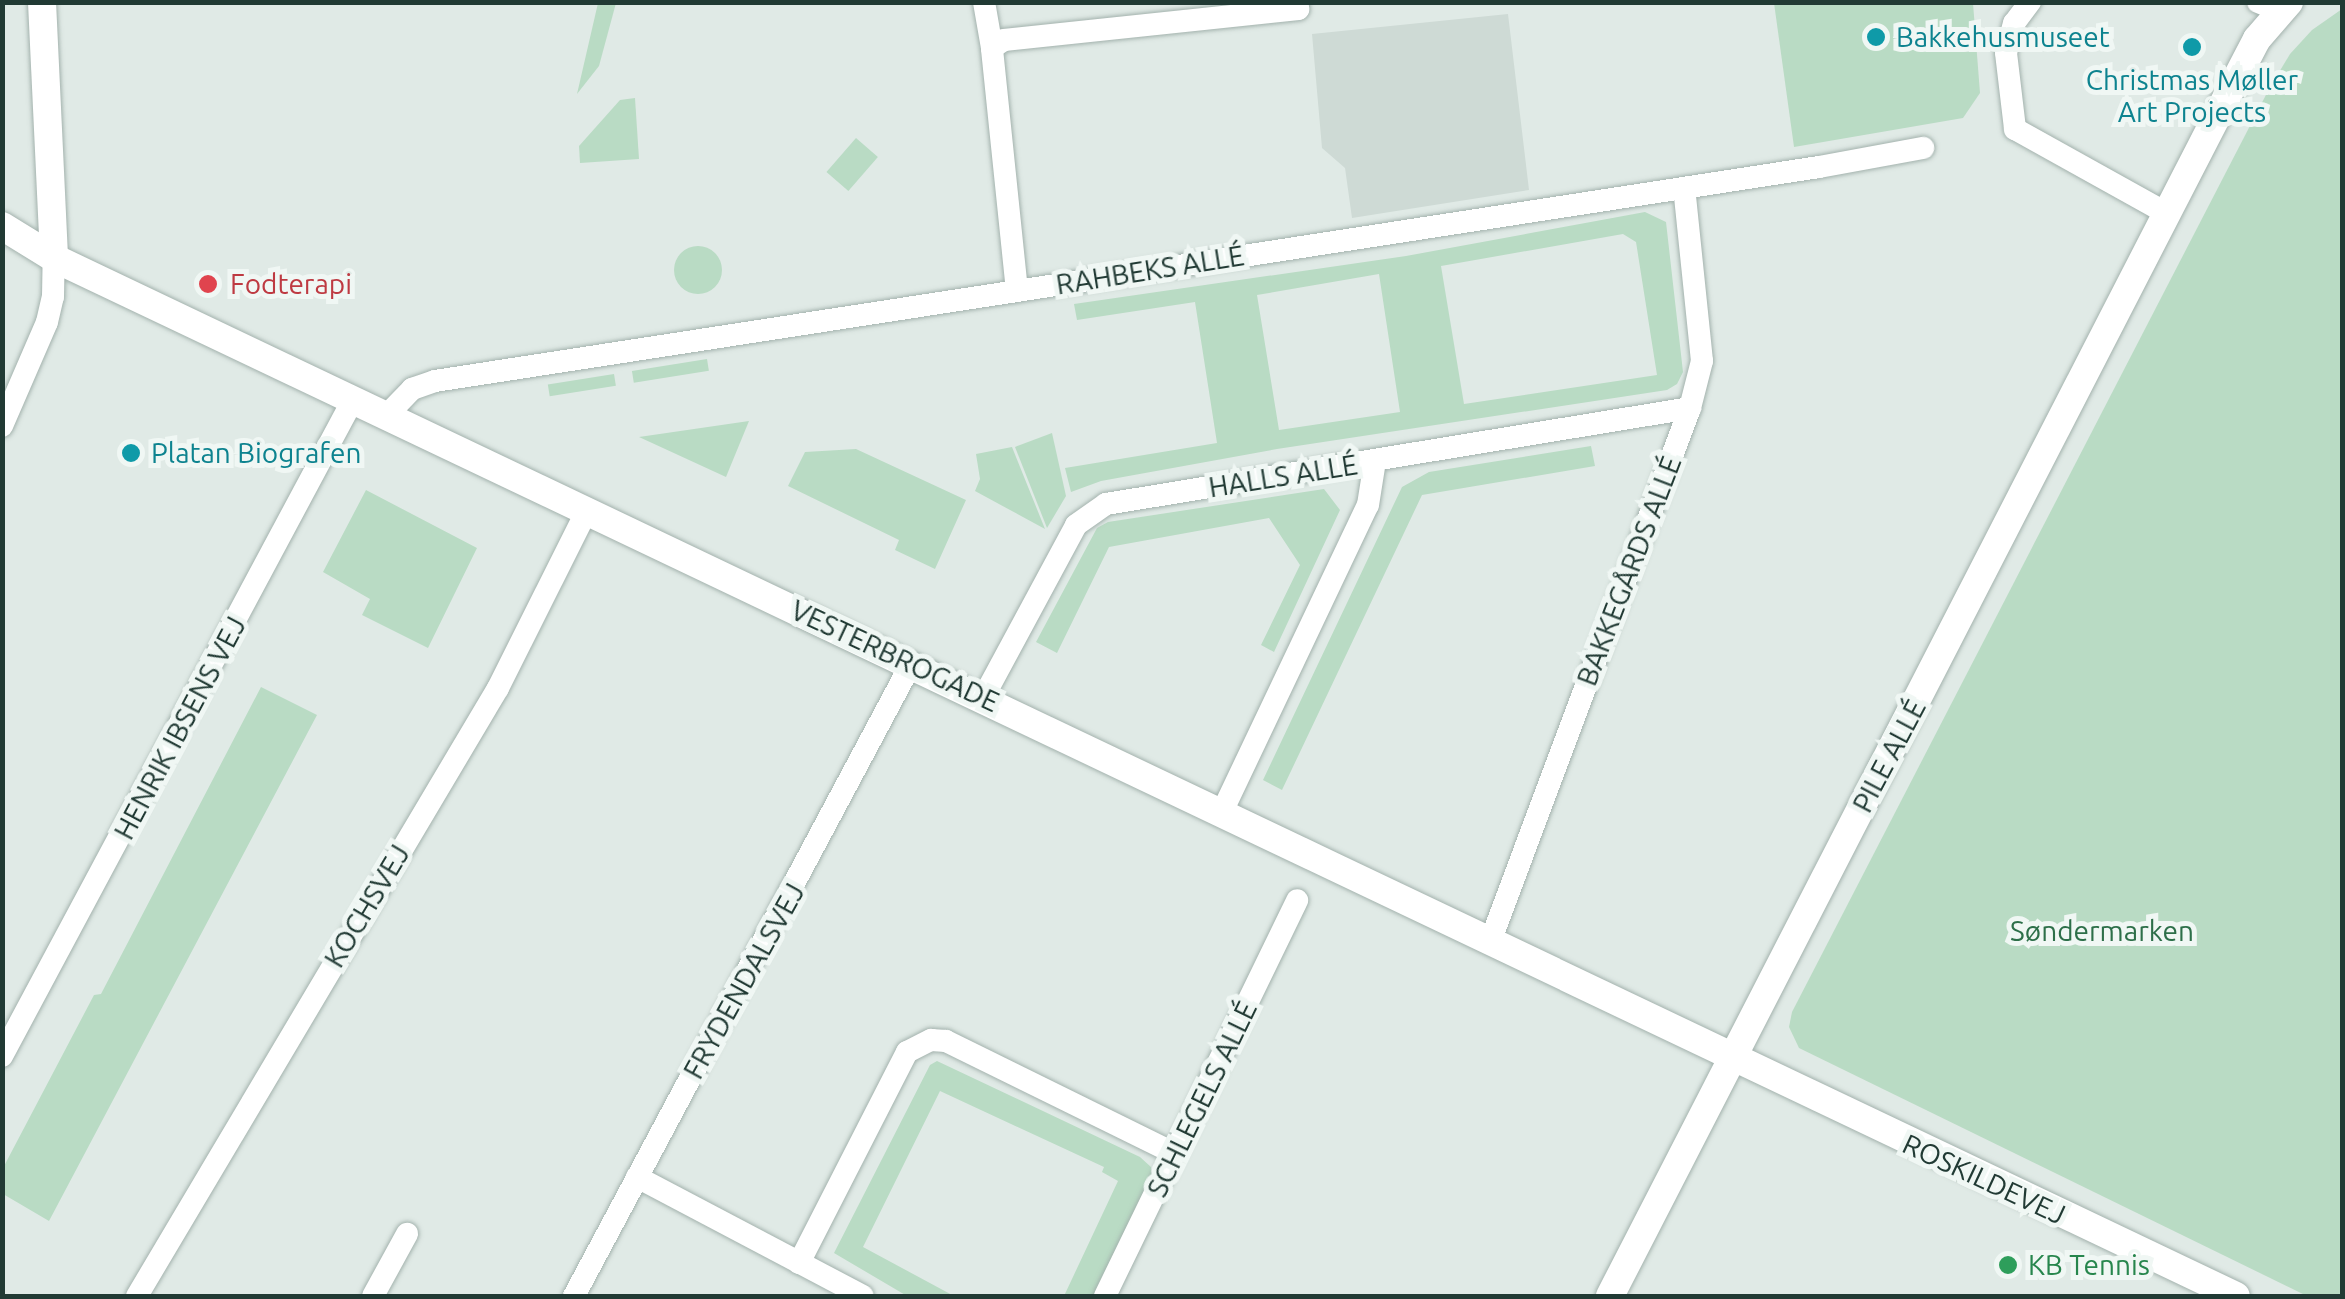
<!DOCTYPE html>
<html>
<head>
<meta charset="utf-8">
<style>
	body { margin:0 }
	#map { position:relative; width:2345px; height:1299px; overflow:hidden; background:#e0eae6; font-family:Ubuntu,sans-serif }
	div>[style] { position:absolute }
	.built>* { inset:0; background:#cedad5 }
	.green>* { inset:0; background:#b9dbc4; transform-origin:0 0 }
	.round { border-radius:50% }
	.roads { filter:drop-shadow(0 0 2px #a3b2ad) drop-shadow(0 0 2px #a3b2ad) }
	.minor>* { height:22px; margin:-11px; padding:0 11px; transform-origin:11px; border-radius:11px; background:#fff }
	.tertiary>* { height:28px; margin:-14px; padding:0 14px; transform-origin:14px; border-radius:14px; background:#fff }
	.dots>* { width:28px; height:28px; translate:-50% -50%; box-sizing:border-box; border:5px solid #f0f7f4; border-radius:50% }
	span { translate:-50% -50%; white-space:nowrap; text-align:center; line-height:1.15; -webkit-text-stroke:10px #f0f7f4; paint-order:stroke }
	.culture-label { font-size:28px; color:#0d838f }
	.left { translate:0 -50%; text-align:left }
	.street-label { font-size:28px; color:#213a34 }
	.health-label { font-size:28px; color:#be3a42 }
	.park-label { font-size:28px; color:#2d6f49 }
	.leisure-label { font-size:28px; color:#27864d }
	.frame { position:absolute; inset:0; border:5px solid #213a34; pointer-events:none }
</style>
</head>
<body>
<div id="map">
	<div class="built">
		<div style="clip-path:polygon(1508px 14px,1529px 190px,1352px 218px,1345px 168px,1322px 148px,1312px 34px)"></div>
	</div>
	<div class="green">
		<div style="clip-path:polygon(598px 3px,616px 3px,599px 66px,577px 94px)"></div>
		<div style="clip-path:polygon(1774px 3px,1973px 3px,1980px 93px,1963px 118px,1794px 147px)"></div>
		<div style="clip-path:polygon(2342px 9px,2342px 1296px,2307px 1296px,1799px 1048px,1789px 1027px,1792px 1012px,2269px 89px,2290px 54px,2312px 30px)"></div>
		<div style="clip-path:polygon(635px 98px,639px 159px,580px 163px,579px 146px,620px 100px)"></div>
		<div style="left:856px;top:138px;width:29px;height:45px;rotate:41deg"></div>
		<div style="clip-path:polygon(evenodd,1645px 212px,1666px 222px,1683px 372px,1677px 384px,1667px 390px,1277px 449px,1101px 481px,1071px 492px,1065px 468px,1217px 443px,1195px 302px,1077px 320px,1074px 304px,1406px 256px,1645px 212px,1623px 234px,1636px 242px,1657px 375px,1464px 404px,1441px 266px,1623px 234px,1645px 212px,1379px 274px,1400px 412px,1279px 430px,1257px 295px,1379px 274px)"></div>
		<div class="round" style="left:674px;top:246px;width:48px;height:48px"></div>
		<div style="left:707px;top:359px;width:12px;height:76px;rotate:81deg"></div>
		<div style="left:614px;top:374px;width:12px;height:67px;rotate:81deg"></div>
		<div style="clip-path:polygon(749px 421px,726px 477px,639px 437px)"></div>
		<div style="clip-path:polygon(1052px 433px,1066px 496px,1047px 528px,1015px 447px)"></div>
		<div style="clip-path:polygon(1591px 446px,1595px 466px,1422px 495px,1282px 790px,1263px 780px,1402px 487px,1429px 472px)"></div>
		<div style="clip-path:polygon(1012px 447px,1045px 529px,975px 491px,980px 479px,976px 454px)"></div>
		<div style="clip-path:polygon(856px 449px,966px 500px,935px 569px,895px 550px,899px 540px,788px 486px,805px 452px)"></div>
		<div style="clip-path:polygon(1324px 489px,1340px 510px,1274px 652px,1261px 645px,1300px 565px,1269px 518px,1109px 547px,1057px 653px,1036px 642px,1097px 528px,1108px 522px)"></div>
		<div style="clip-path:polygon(366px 490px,477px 548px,428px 648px,362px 615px,370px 599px,323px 572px)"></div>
		<div style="clip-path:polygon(261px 687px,317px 715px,49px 1221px,3px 1194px,3px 1168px,94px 995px,101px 994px)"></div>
		<div style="clip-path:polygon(937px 1061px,1140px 1157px,1151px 1167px,1152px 1180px,1095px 1296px,1064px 1296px,1118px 1181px,1102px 1172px,1104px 1167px,940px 1091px,863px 1247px,954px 1296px,907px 1296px,834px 1253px,930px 1065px)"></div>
	</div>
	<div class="roads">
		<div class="minor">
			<div style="left:984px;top:2px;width:47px;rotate:80.1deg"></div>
			<div style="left:2030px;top:2px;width:26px;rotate:127deg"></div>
			<div style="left:2014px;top:23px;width:31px;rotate:105deg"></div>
			<div style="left:2006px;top:53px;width:77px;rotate:83.2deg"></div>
			<div style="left:2015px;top:129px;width:173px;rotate:29.1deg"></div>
			<div style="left:2258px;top:2px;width:24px;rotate:22deg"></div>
			<div style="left:1017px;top:291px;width:244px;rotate:-95.9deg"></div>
			<div style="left:992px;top:48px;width:14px;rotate:-34deg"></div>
			<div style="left:1004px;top:40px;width:296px;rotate:-6deg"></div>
			<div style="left:1298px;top:9px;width:7px;rotate:-98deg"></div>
			<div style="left:388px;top:414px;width:35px;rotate:-46deg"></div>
			<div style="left:412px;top:389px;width:24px;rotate:-19deg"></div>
			<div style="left:435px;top:381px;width:1400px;rotate:-8.79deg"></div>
			<div style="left:1819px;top:167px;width:106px;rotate:-10.4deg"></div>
			<div style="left:2px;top:426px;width:113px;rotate:-66.6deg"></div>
			<div style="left:47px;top:322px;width:26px;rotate:-77deg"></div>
			<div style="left:53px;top:297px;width:39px;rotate:-89deg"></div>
			<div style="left:983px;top:698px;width:196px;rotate:-61.7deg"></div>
			<div style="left:1076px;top:525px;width:37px;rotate:-35deg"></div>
			<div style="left:1106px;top:504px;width:592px;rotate:-9.33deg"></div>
			<div style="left:1222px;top:812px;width:340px;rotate:-64.6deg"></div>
			<div style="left:1368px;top:505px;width:45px;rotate:-81deg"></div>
			<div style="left:1490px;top:942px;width:570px;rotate:-69.47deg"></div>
			<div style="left:1690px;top:408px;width:49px;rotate:-75.7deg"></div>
			<div style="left:1702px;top:361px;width:174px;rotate:-95.9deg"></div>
			<div style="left:2px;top:1056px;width:746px;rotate:-61.86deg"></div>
			<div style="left:637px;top:1177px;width:255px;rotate:27.8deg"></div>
			<div style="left:799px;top:1263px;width:237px;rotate:-62.9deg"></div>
			<div style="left:907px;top:1052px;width:27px;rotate:-27deg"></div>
			<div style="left:931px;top:1040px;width:15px;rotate:4deg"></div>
			<div style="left:946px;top:1041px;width:254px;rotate:26.2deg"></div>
			<div style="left:137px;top:1296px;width:707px;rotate:-59.3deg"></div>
			<div style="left:498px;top:688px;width:199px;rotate:-63.4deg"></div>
			<div style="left:373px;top:1296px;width:71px;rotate:-61.3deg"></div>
			<div style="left:574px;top:1296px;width:716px;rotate:-61.93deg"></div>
			<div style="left:1105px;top:1296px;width:440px;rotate:-64.1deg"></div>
		</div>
		<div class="tertiary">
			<div style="left:42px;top:2px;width:256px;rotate:87.3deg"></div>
			<div style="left:2px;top:226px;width:61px;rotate:31.6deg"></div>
			<div style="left:54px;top:258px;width:2416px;rotate:25.44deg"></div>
			<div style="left:1610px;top:1296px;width:1334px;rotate:-62.78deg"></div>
			<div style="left:2220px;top:110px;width:80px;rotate:-62.5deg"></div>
			<div style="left:2257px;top:39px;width:49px;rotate:-49.1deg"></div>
		</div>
	</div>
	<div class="dots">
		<div style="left:1876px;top:37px;background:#0f9aa8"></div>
		<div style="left:2192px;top:47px;background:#0f9aa8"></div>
		<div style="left:208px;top:284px;background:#e0444e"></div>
		<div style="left:131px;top:453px;background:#0f9aa8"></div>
		<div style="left:2008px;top:1265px;background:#2e9e5b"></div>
	</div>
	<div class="culture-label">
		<span class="left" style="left:1896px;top:37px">Bakkehusmuseet</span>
		<span style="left:2192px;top:96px">Christmas Møller<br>Art Projects</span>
		<span class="left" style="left:151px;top:453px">Platan Biografen</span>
	</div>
	<div class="street-label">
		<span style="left:1150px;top:270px;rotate:-9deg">RAHBEKS ALLÉ</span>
		<span style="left:1283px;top:476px;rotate:-9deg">HALLS ALLÉ</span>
		<span style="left:1629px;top:571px;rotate:-69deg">BAKKEGÅRDS ALLÉ</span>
		<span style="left:895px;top:656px;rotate:25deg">VESTERBROGADE</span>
		<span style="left:180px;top:728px;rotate:-62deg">HENRIK IBSENS VEJ</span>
		<span style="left:1889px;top:756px;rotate:-62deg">PILE ALLÉ</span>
		<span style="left:367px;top:906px;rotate:-59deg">KOCHSVEJ</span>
		<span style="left:744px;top:981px;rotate:-61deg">FRYDENDALSVEJ</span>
		<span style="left:1202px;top:1099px;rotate:-64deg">SCHLEGELS ALLÉ</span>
		<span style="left:1984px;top:1179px;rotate:25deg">ROSKILDEVEJ</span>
	</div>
	<div class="health-label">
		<span class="left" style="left:230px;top:284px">Fodterapi</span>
	</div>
	<div class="park-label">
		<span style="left:2102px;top:931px">Søndermarken</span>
	</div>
	<div class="leisure-label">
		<span class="left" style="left:2028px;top:1265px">KB Tennis</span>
	</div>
	<div class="frame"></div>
</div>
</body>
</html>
